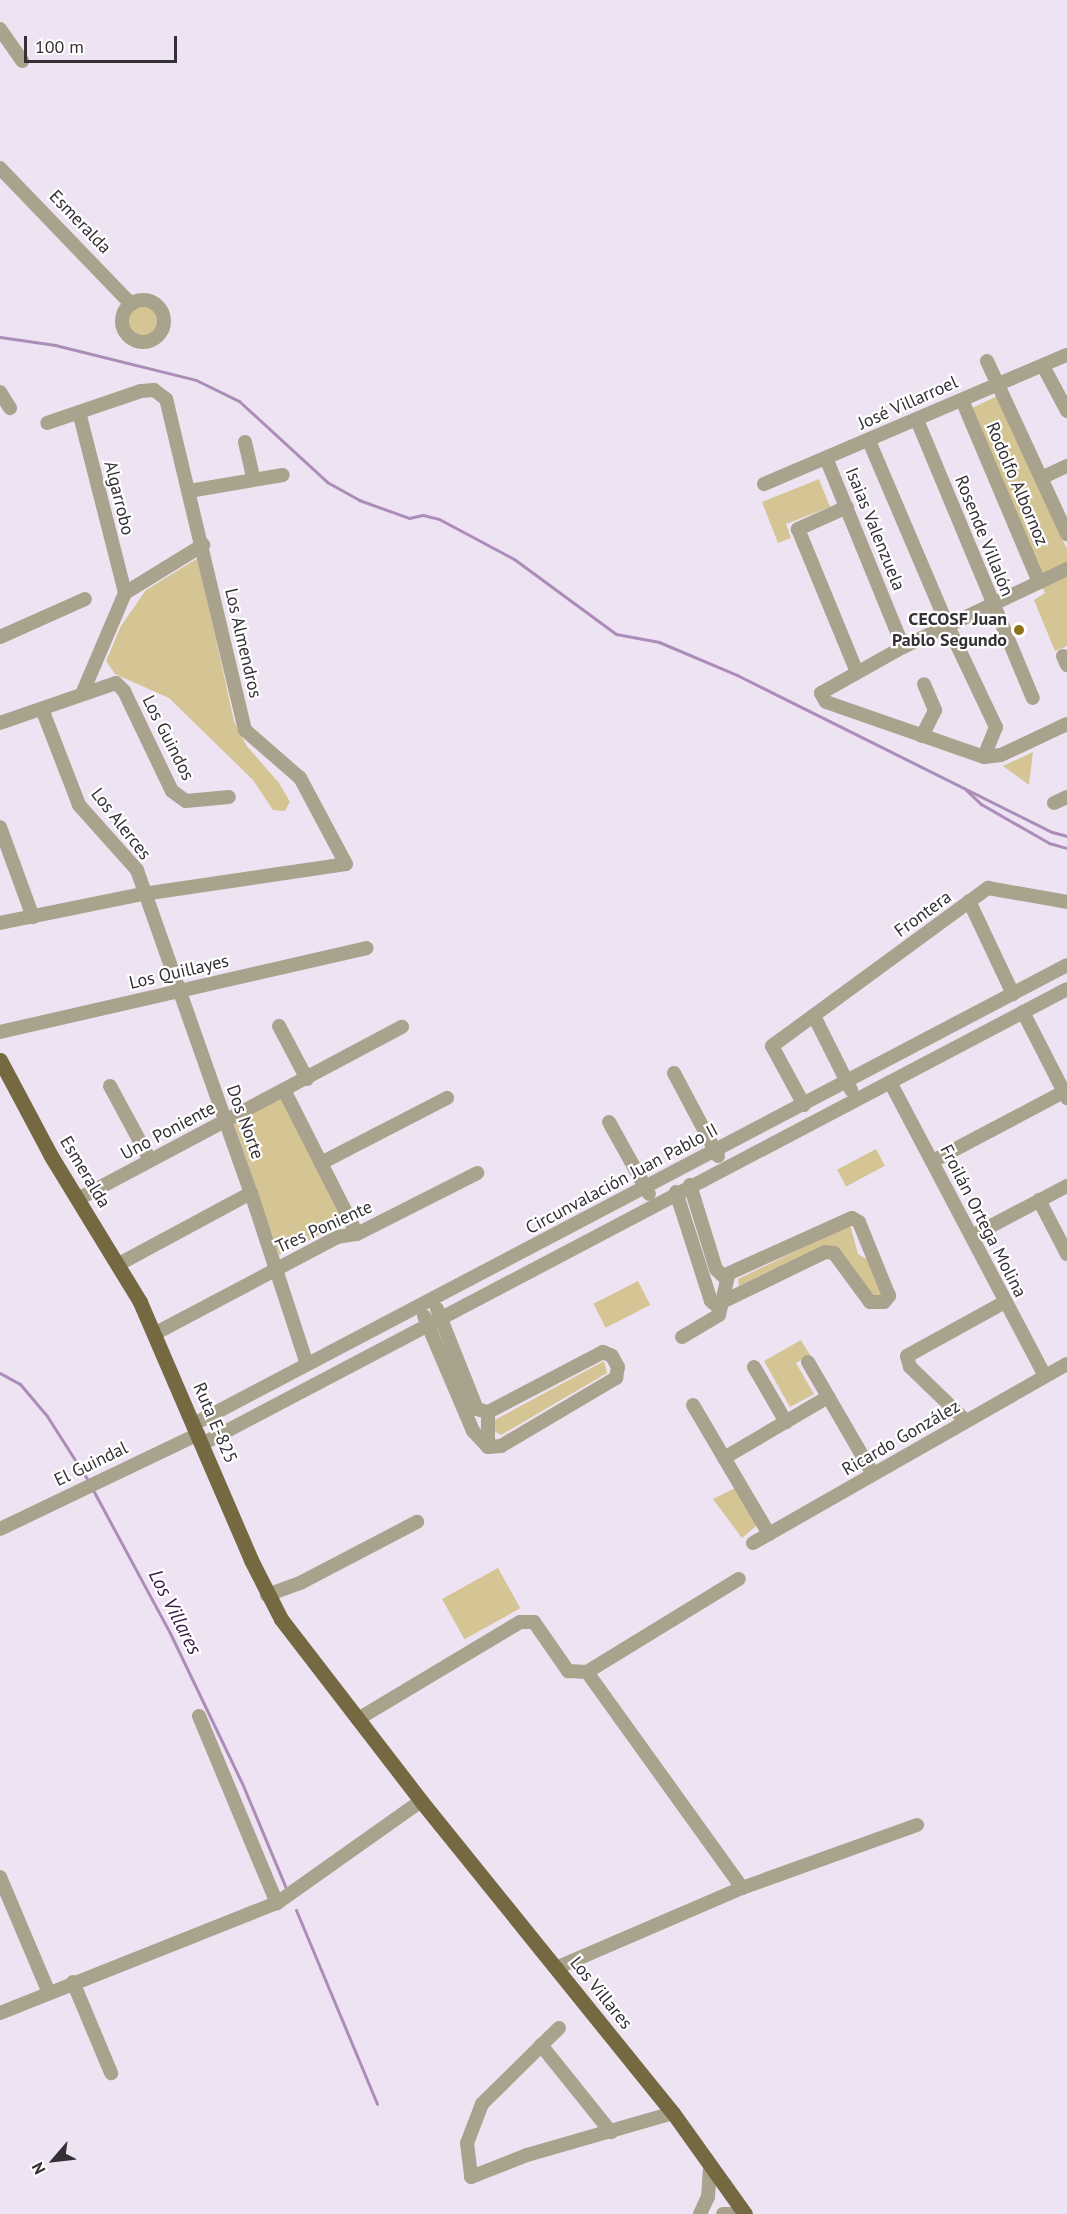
<!DOCTYPE html>
<html>
<head>
<meta charset="utf-8">
<style>
	body { margin:0 }
	#map { position:relative; width:1067px; height:2214px; overflow:hidden; background:#eee3f3; font-family:"PT Sans",sans-serif }
	div>[style] { position:absolute }
	.green>* { inset:0; background:#d5c594; transform-origin:0 0 }
	.round { border-radius:50% }
	.stream>* { height:3px; margin:-1.5px; padding:0 1.5px; transform-origin:1.5px; border-radius:1.5px; background:#ac8db7 }
	.minor>* { height:14px; margin:-7px; padding:0 7px; transform-origin:7px; border-radius:7px; background:#a9a28d }
	.minor>.ring { margin:-7px; padding:0; box-sizing:content-box; background:none; border:14px solid #a9a28d; border-radius:50% }
	.major>* { height:15px; margin:-7.5px; padding:0 7.5px; transform-origin:7.5px; border-radius:7.5px; background:#756941 }
	.dots>* { width:16px; height:16px; translate:-50% -50%; box-sizing:border-box; border:3px solid #fff; border-radius:50% }
	span { translate:-50% -50%; white-space:nowrap; text-align:center; line-height:1.15; -webkit-text-stroke:4.5px #fff; paint-order:stroke }
	.street-label { font-size:18px; color:#343036 }
	.poi-label { font-size:18px; color:#343036; font-weight:700 }
	.right { translate:-100% -50%; text-align:right }
	.water-label { font-size:20px; color:#3e174b; font-style:italic }
	.north { position:absolute; left:24px; top:2130px; width:60px; height:60px; -webkit-text-stroke:4px #fff; paint-order:stroke; rotate:242deg; font-size:16px; font-weight:700; line-height:24px; text-align:center; color:#343036 }
	.north::after { content:''; display:block; margin:auto; width:21px; height:27px; background:#343036; clip-path:polygon(50% 0,100% 100%,50% 72%,0 100%) }
	.scale { position:absolute; left:24px; top:36px; width:153px; height:27px; box-sizing:border-box; border:3px solid #343036; border-top:0; padding-left:8px; font-size:18px; line-height:21px; white-space:nowrap; color:#343036; -webkit-text-stroke:4px #fff; paint-order:stroke }
</style>
</head>
<body>
<div id="map">
	<div class="green">
		<div class="round" style="left:126px;top:304px;width:34px;height:34px"></div>
		<div style="clip-path:polygon(997px 396px,1067px 549px,1067px 646px,1055px 651px,1034px 600px,1045px 593px,970px 409px)"></div>
		<div style="clip-path:polygon(819px 479px,830px 507px,786px 524px,791px 538px,778px 543px,762px 502px)"></div>
		<div style="clip-path:polygon(198px 558px,234px 721px,246px 745px,279px 783px,290px 802px,285px 811px,273px 810px,253px 780px,169px 698px,115px 674px,106px 661px,121px 626px,146px 590px)"></div>
		<div style="clip-path:polygon(1033px 752px,1029px 785px,1003px 766px)"></div>
		<div style="clip-path:polygon(284px 1094px,348px 1221px,279px 1255px,233px 1120px)"></div>
		<div style="left:876px;top:1149px;width:19px;height:44px;rotate:62deg"></div>
		<div style="clip-path:polygon(850px 1225px,858px 1254px,868px 1260px,884px 1294px,881px 1298px,874px 1297px,826px 1246px,739px 1286px,738px 1279px)"></div>
		<div style="left:638px;top:1281px;width:27px;height:50px;rotate:63deg"></div>
		<div style="clip-path:polygon(801px 1340px,810px 1355px,796px 1363px,814px 1394px,790px 1407px,764px 1361px)"></div>
		<div style="clip-path:polygon(604px 1361px,607px 1373px,501px 1435px,493px 1430px,489px 1423px)"></div>
		<div style="clip-path:polygon(735px 1488px,757px 1525px,742px 1538px,713px 1499px)"></div>
		<div style="left:498px;top:1568px;width:46px;height:64px;rotate:61deg"></div>
	</div>
	<div class="stream">
		<div style="left:0;top:337px;width:56px;rotate:8.3deg"></div>
		<div style="left:55px;top:345px;width:145px;rotate:13.9deg"></div>
		<div style="left:196px;top:380px;width:48px;rotate:26deg"></div>
		<div style="left:239px;top:401px;width:120px;rotate:42.6deg"></div>
		<div style="left:327px;top:482px;width:37px;rotate:29deg"></div>
		<div style="left:359px;top:500px;width:53px;rotate:19.8deg"></div>
		<div style="left:409px;top:518px;width:14px;rotate:-12deg"></div>
		<div style="left:423px;top:515px;width:16px;rotate:14deg"></div>
		<div style="left:439px;top:519px;width:85px;rotate:28.1deg"></div>
		<div style="left:514px;top:559px;width:127px;rotate:36.3deg"></div>
		<div style="left:616px;top:634px;width:44px;rotate:10.5deg"></div>
		<div style="left:659px;top:642px;width:85px;rotate:22.9deg"></div>
		<div style="left:737px;top:675px;width:352px;rotate:26.5deg"></div>
		<div style="left:1052px;top:832px;width:16px;rotate:15deg"></div>
		<div style="left:966px;top:790px;width:21px;rotate:43deg"></div>
		<div style="left:981px;top:804px;width:78px;rotate:29.8deg"></div>
		<div style="left:1049px;top:843px;width:19px;rotate:16deg"></div>
		<div style="left:0;top:1373px;width:23px;rotate:29deg"></div>
		<div style="left:20px;top:1384px;width:42px;rotate:49.8deg"></div>
		<div style="left:47px;top:1416px;width:78px;rotate:57.5deg"></div>
		<div style="left:93px;top:1490px;width:162px;rotate:61.7deg"></div>
		<div style="left:170px;top:1633px;width:166px;rotate:64.4deg"></div>
		<div style="left:242px;top:1783px;width:114px;rotate:67.3deg"></div>
		<div style="left:296px;top:1910px;width:210px;rotate:67.3deg"></div>
	</div>
	<div class="minor">
		<div style="left:0;top:29px;width:39px;rotate:55deg"></div>
		<div style="left:0;top:168px;width:189px;rotate:46.1deg"></div>
		<div class="ring" style="left:122px;top:300px;width:28px;height:28px"></div>
		<div style="left:987px;top:361px;width:191px;rotate:65.2deg"></div>
		<div style="left:1043px;top:366px;width:51px;rotate:61.9deg"></div>
		<div style="left:0;top:392px;width:19px;rotate:58deg"></div>
		<div style="left:962px;top:400px;width:198px;rotate:67.1deg"></div>
		<div style="left:79px;top:412px;width:187px;rotate:75.7deg"></div>
		<div style="left:917px;top:420px;width:301px;rotate:67.4deg"></div>
		<div style="left:869px;top:441px;width:201px;rotate:66.9deg"></div>
		<div style="left:948px;top:626px;width:112px;rotate:64.6deg"></div>
		<div style="left:996px;top:727px;width:32px;rotate:112deg"></div>
		<div style="left:245px;top:442px;width:37px;rotate:77deg"></div>
		<div style="left:826px;top:458px;width:204px;rotate:67.8deg"></div>
		<div style="left:1041px;top:478px;width:29px;rotate:-25deg"></div>
		<div style="left:764px;top:484px;width:329px;rotate:-23.1deg"></div>
		<div style="left:189px;top:491px;width:95px;rotate:-9.7deg"></div>
		<div style="left:847px;top:507px;width:54px;rotate:155.8deg"></div>
		<div style="left:798px;top:529px;width:155px;rotate:67.6deg"></div>
		<div style="left:1067px;top:569px;width:182px;rotate:154.6deg"></div>
		<div style="left:903px;top:647px;width:94px;rotate:150.7deg"></div>
		<div style="left:821px;top:693px;width:10px;rotate:61deg"></div>
		<div style="left:826px;top:702px;width:167px;rotate:19.2deg"></div>
		<div style="left:984px;top:757px;width:17px;rotate:-7deg"></div>
		<div style="left:1001px;top:755px;width:73px;rotate:-25.2deg"></div>
		<div style="left:0;top:637px;width:93px;rotate:-24.1deg"></div>
		<div style="left:1063px;top:656px;width:10px;rotate:66deg"></div>
		<div style="left:82px;top:694px;width:110px;rotate:-66.9deg"></div>
		<div style="left:125px;top:593px;width:92px;rotate:-31.6deg"></div>
		<div style="left:42px;top:709px;width:103px;rotate:68.9deg"></div>
		<div style="left:79px;top:805px;width:87px;rotate:48.3deg"></div>
		<div style="left:137px;top:870px;width:343px;rotate:70.6deg"></div>
		<div style="left:251px;top:1193px;width:180px;rotate:71.9deg"></div>
		<div style="left:0;top:723px;width:123px;rotate:-19deg"></div>
		<div style="left:116px;top:683px;width:11px;rotate:45deg"></div>
		<div style="left:124px;top:691px;width:111px;rotate:64.4deg"></div>
		<div style="left:172px;top:791px;width:17px;rotate:36deg"></div>
		<div style="left:186px;top:801px;width:43px;rotate:-5.3deg"></div>
		<div style="left:922px;top:736px;width:29px;rotate:-63deg"></div>
		<div style="left:935px;top:710px;width:28px;rotate:-113deg"></div>
		<div style="left:1054px;top:803px;width:14px;rotate:-25deg"></div>
		<div style="left:0;top:827px;width:96px;rotate:69.9deg"></div>
		<div style="left:969px;top:901px;width:103px;rotate:64.7deg"></div>
		<div style="left:0;top:923px;width:146px;rotate:-11.5deg"></div>
		<div style="left:143px;top:894px;width:205px;rotate:-8.4deg"></div>
		<div style="left:346px;top:864px;width:98px;rotate:-118.1deg"></div>
		<div style="left:300px;top:778px;width:73px;rotate:-138.9deg"></div>
		<div style="left:245px;top:730px;width:340px;rotate:-103.4deg"></div>
		<div style="left:166px;top:399px;width:15px;rotate:-143deg"></div>
		<div style="left:154px;top:390px;width:13px;rotate:176deg"></div>
		<div style="left:141px;top:391px;width:99px;rotate:161.2deg"></div>
		<div style="left:1023px;top:1012px;width:97px;rotate:62.9deg"></div>
		<div style="left:814px;top:1016px;width:83px;rotate:63.4deg"></div>
		<div style="left:279px;top:1026px;width:60px;rotate:62.2deg"></div>
		<div style="left:0;top:1032px;width:376px;rotate:-12.9deg"></div>
		<div style="left:674px;top:1073px;width:94px;rotate:62.1deg"></div>
		<div style="left:890px;top:1082px;width:332px;rotate:62.2deg"></div>
		<div style="left:110px;top:1086px;width:84px;rotate:61.6deg"></div>
		<div style="left:284px;top:1090px;width:161px;rotate:63.1deg"></div>
		<div style="left:804px;top:1105px;width:67px;rotate:-118.5deg"></div>
		<div style="left:772px;top:1046px;width:268px;rotate:-36.2deg"></div>
		<div style="left:988px;top:888px;width:80px;rotate:10deg"></div>
		<div style="left:609px;top:1122px;width:82px;rotate:60.9deg"></div>
		<div style="left:933px;top:1161px;width:152px;rotate:-27.9deg"></div>
		<div style="left:321px;top:1163px;width:142px;rotate:-27.3deg"></div>
		<div style="left:676px;top:1192px;width:114px;rotate:72.2deg"></div>
		<div style="left:711px;top:1301px;width:6px;rotate:39deg"></div>
		<div style="left:716px;top:1305px;width:121px;rotate:-25.9deg"></div>
		<div style="left:825px;top:1252px;width:9px;rotate:6deg"></div>
		<div style="left:834px;top:1253px;width:61px;rotate:53.7deg"></div>
		<div style="left:870px;top:1302px;width:14px"></div>
		<div style="left:884px;top:1302px;width:8px;rotate:-50deg"></div>
		<div style="left:889px;top:1296px;width:80px;rotate:-112.1deg"></div>
		<div style="left:859px;top:1222px;width:8px;rotate:-150deg"></div>
		<div style="left:852px;top:1218px;width:141px;rotate:155.8deg"></div>
		<div style="left:723px;top:1276px;width:10px;rotate:-135deg"></div>
		<div style="left:716px;top:1269px;width:88px;rotate:-107.2deg"></div>
		<div style="left:78px;top:1199px;width:367px;rotate:-28deg"></div>
		<div style="left:1039px;top:1200px;width:61px;rotate:62.6deg"></div>
		<div style="left:972px;top:1236px;width:107px;rotate:-27.8deg"></div>
		<div style="left:119px;top:1264px;width:150px;rotate:-28.3deg"></div>
		<div style="left:424px;top:1316px;width:125px;rotate:66.9deg"></div>
		<div style="left:473px;top:1431px;width:22px;rotate:47deg"></div>
		<div style="left:488px;top:1447px;width:13px;rotate:-4deg"></div>
		<div style="left:501px;top:1446px;width:134px;rotate:-30.6deg"></div>
		<div style="left:616px;top:1378px;width:11px;rotate:-80deg"></div>
		<div style="left:618px;top:1367px;width:13px;rotate:-119deg"></div>
		<div style="left:612px;top:1356px;width:10px;rotate:-156deg"></div>
		<div style="left:603px;top:1352px;width:130px;rotate:152.4deg"></div>
		<div style="left:488px;top:1412px;width:11px;rotate:-165deg"></div>
		<div style="left:477px;top:1409px;width:108px;rotate:-111.8deg"></div>
		<div style="left:156px;top:1333px;width:205px;rotate:-27.9deg"></div>
		<div style="left:337px;top:1237px;width:20px;rotate:-9deg"></div>
		<div style="left:357px;top:1234px;width:135px;rotate:-26.9deg"></div>
		<div style="left:682px;top:1337px;width:43px;rotate:-30.7deg"></div>
		<div style="left:719px;top:1315px;width:40px;rotate:-77deg"></div>
		<div style="left:808px;top:1362px;width:129px;rotate:59.9deg"></div>
		<div style="left:754px;top:1367px;width:64px;rotate:59.8deg"></div>
		<div style="left:693px;top:1405px;width:150px;rotate:59.5deg"></div>
		<div style="left:488px;top:1412px;width:35px;rotate:90deg"></div>
		<div style="left:966px;top:1421px;width:78px;rotate:-136deg"></div>
		<div style="left:910px;top:1367px;width:11px;rotate:-105deg"></div>
		<div style="left:907px;top:1356px;width:112px;rotate:-28.9deg"></div>
		<div style="left:194px;top:1424px;width:986px;rotate:-27.73deg"></div>
		<div style="left:202px;top:1444px;width:977px;rotate:-27.74deg"></div>
		<div style="left:724px;top:1458px;width:121px;rotate:-30.4deg"></div>
		<div style="left:0;top:1529px;width:220px;rotate:-25.6deg"></div>
		<div style="left:753px;top:1543px;width:361px;rotate:-29.7deg"></div>
		<div style="left:267px;top:1595px;width:37px;rotate:-20deg"></div>
		<div style="left:302px;top:1582px;width:130px;rotate:-27.6deg"></div>
		<div style="left:587px;top:1672px;width:266px;rotate:54.3deg"></div>
		<div style="left:742px;top:1888px;width:186px;rotate:-19.8deg"></div>
		<div style="left:199px;top:1716px;width:203px;rotate:67.4deg"></div>
		<div style="left:358px;top:1719px;width:189px;rotate:-30.9deg"></div>
		<div style="left:520px;top:1622px;width:14px"></div>
		<div style="left:534px;top:1622px;width:60px;rotate:55.2deg"></div>
		<div style="left:568px;top:1671px;width:19px;rotate:3deg"></div>
		<div style="left:587px;top:1672px;width:178px;rotate:-31.5deg"></div>
		<div style="left:0;top:1877px;width:126px;rotate:67.1deg"></div>
		<div style="left:556px;top:1968px;width:202px;rotate:-23.3deg"></div>
		<div style="left:73px;top:1982px;width:99px;rotate:67.3deg"></div>
		<div style="left:0;top:2013px;width:298px;rotate:-21.7deg"></div>
		<div style="left:277px;top:1903px;width:176px;rotate:-35.3deg"></div>
		<div style="left:559px;top:2028px;width:108px;rotate:135.4deg"></div>
		<div style="left:482px;top:2104px;width:42px;rotate:111deg"></div>
		<div style="left:467px;top:2143px;width:34px;rotate:83deg"></div>
		<div style="left:471px;top:2177px;width:60px;rotate:-21.4deg"></div>
		<div style="left:527px;top:2155px;width:152px;rotate:-16deg"></div>
		<div style="left:541px;top:2045px;width:112px;rotate:51.2deg"></div>
		<div style="left:700px;top:2214px;width:19px;rotate:-65deg"></div>
		<div style="left:708px;top:2197px;width:30px;rotate:-86deg"></div>
		<div style="left:723px;top:2214px;width:13px"></div>
	</div>
	<div class="major">
		<div style="left:0;top:1060px;width:109px;rotate:62deg"></div>
		<div style="left:51px;top:1156px;width:171px;rotate:58.6deg"></div>
		<div style="left:140px;top:1302px;width:281px;rotate:66.7deg"></div>
		<div style="left:251px;top:1560px;width:66px;rotate:63deg"></div>
		<div style="left:281px;top:1619px;width:230px;rotate:52.4deg"></div>
		<div style="left:421px;top:1801px;width:401px;rotate:51.1deg"></div>
		<div style="left:673px;top:2113px;width:124px;rotate:54.5deg"></div>
	</div>
	<div class="dots">
		<div style="left:1019px;top:630px;background:#8d7418"></div>
	</div>
	<div class="street-label">
		<span style="left:80px;top:222px;rotate:46deg">Esmeralda</span>
		<span style="left:908px;top:403px;rotate:-24deg">José Villarroel</span>
		<span style="left:1017px;top:484px;rotate:67deg">Rodolfo Albornoz</span>
		<span style="left:119px;top:498px;rotate:76deg">Algarrobo</span>
		<span style="left:875px;top:529px;rotate:68deg">Isaias Valenzuela</span>
		<span style="left:984px;top:536px;rotate:68deg">Rosende Villalón</span>
		<span style="left:243px;top:643px;rotate:77deg">Los Almendros</span>
		<span style="left:168px;top:738px;rotate:63deg">Los Guindos</span>
		<span style="left:121px;top:824px;rotate:52deg">Los Alerces</span>
		<span style="left:923px;top:914px;rotate:-36deg">Frontera</span>
		<span style="left:179px;top:972px;rotate:-13deg">Los Quillayes</span>
		<span style="left:245px;top:1122px;rotate:70deg">Dos Norte</span>
		<span style="left:168px;top:1131px;rotate:-28deg">Uno Poniente</span>
		<span style="left:85px;top:1172px;rotate:59deg">Esmeralda</span>
		<span style="left:622px;top:1179px;rotate:-28deg">Circunvalación Juan Pablo II</span>
		<span style="left:983px;top:1221px;rotate:63deg">Froilán Ortega Molina</span>
		<span style="left:324px;top:1227px;rotate:-24deg">Tres Poniente</span>
		<span style="left:215px;top:1423px;rotate:67deg">Ruta E-825</span>
		<span style="left:901px;top:1438px;rotate:-30deg">Ricardo González</span>
		<span style="left:91px;top:1464px;rotate:-26deg">El Guindal</span>
		<span style="left:601px;top:1993px;rotate:51deg">Los Villares</span>
	</div>
	<div class="poi-label">
		<span class="right" style="left:1007px;top:630px">CECOSF Juan<br>Pablo Segundo</span>
	</div>
	<div class="water-label">
		<span style="left:175px;top:1612px;rotate:63deg">Los Villares</span>
	</div>
	<div class="north">N</div>
	<div class="scale">100 m</div>
</div>
</body>
</html>
